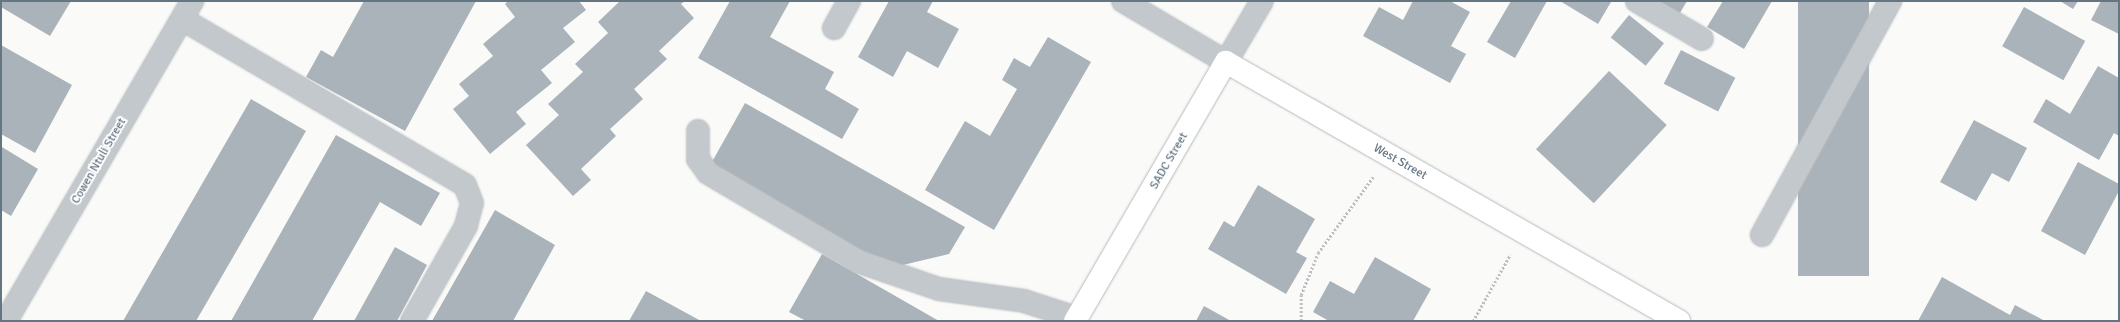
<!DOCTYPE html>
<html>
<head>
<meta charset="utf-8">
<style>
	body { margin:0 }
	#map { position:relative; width:2120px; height:322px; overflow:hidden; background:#fafaf8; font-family:Signika,sans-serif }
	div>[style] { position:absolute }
	.building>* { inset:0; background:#aab3b9; transform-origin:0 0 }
	.path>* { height:2.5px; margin-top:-1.25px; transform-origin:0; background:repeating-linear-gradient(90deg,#bbbfc2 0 2px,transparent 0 4px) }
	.roads { filter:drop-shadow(0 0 1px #b5babe) drop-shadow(0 0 1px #b5babe) }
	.minor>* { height:22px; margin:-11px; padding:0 11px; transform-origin:11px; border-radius:11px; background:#c3c8cc }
	.major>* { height:22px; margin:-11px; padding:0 11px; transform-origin:11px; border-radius:11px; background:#fff }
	span { translate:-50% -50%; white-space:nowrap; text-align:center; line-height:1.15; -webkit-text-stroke:4px #fff; paint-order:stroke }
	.street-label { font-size:12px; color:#657683 }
	.frame { position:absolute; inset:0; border:2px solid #657683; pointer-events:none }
</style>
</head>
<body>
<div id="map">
	<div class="building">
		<div style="clip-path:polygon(1px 1px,71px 1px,50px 36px,1px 7px)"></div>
		<div style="clip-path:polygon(364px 1px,476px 1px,405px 131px,306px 77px,321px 50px,333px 57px)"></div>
		<div style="clip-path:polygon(508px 1px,579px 1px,586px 10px,563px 28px,575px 42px,541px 70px,552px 83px,516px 112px,526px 124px,490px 154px,453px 109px,469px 96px,459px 84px,493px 56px,483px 44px,515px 17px,505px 4px)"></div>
		<div style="clip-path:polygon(620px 1px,685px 1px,681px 4px,694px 18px,659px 51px,667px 59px,634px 89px,643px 99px,610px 129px,616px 136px,581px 169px,591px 180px,573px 196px,526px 145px,559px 115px,548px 104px,583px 72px,575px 64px,608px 33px,598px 22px)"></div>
		<div style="clip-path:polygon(730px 1px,790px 1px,770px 37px,834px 72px,825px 89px,859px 109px,842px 139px,698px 58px)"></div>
		<div style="clip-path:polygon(889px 1px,933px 1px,927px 12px,959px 29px,938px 68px,907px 51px,893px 77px,858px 57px)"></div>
		<div style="clip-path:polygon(1413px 1px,1450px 1px,1470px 12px,1451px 46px,1466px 54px,1450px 83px,1363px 36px,1379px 7px,1403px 20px)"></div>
		<div style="clip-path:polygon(1511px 1px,1547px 1px,1515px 58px,1487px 42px)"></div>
		<div style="clip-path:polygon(1560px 1px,1609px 1px,1611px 2px,1598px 24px)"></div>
		<div style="clip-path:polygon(1659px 1px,1687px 1px,1680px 13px)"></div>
		<div style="clip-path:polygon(1723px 1px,1772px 1px,1744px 49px,1707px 27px)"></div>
		<div style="left:1798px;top:1px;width:71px;height:275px"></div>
		<div style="clip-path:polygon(2060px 1px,2078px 1px,2073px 9px)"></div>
		<div style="clip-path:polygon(2101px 1px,2119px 1px,2119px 34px,2091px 20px)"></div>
		<div style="left:2024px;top:7px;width:70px;height:45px;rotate:29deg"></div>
		<div style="left:1629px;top:15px;width:45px;height:29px;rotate:39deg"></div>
		<div style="clip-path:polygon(1048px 37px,1091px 62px,994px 230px,925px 190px,965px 121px,990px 136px,1017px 89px,1002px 80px,1014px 58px,1030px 67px)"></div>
		<div style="clip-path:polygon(1px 45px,72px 85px,35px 153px,1px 134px)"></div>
		<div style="left:1681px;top:50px;width:61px;height:38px;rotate:27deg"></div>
		<div style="clip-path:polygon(2098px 66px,2119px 78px,2119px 136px,2114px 133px,2099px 160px,2033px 122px,2046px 99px,2070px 114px)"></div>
		<div style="left:1609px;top:71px;width:79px;height:107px;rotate:43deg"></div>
		<div style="clip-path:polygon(251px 99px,306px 131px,196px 321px,123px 321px)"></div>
		<div style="clip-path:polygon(745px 103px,965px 227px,949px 254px,886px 269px,708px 169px)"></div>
		<div style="clip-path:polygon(1974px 120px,2027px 148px,2009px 182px,1992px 173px,1976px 201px,1940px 182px)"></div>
		<div style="clip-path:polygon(336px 135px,440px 193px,421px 226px,380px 202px,312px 321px,231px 321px)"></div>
		<div style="clip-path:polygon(2px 147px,38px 169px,11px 216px,1px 210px)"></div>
		<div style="clip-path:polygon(2078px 162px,2119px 184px,2119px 191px,2085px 255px,2041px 231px)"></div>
		<div style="clip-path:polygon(1258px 185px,1315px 219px,1296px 252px,1307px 258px,1286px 294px,1208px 249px,1224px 221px,1234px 227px)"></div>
		<div style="clip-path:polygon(495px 210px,555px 245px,513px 321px,432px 321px)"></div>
		<div style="clip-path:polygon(395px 247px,427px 265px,397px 321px,354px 321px)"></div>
		<div style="clip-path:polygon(822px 254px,939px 321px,806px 321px,789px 312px)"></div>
		<div style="clip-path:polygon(1375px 257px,1431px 289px,1413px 321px,1329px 321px,1313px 312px,1330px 281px,1354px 294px)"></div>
		<div style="clip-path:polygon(1942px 277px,2010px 315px,2015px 305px,2045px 321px,1918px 321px)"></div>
		<div style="clip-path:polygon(646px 291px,701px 321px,629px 321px)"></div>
		<div style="clip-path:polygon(1204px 306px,1231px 321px,1196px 321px)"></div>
	</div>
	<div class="path">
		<div style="left:1301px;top:321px;width:26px;rotate:-90deg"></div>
		<div style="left:1301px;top:295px;width:45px;rotate:-68deg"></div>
		<div style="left:1318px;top:253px;width:94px;rotate:-54.1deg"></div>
		<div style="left:1473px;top:321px;width:76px;rotate:-60.7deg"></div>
	</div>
	<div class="roads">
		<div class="minor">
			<div style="left:1123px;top:1px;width:120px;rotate:30.6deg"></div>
			<div style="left:1226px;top:62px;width:71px;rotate:-59.5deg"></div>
			<div style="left:1637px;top:1px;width:75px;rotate:30.3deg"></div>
			<div style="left:182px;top:19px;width:328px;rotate:30.4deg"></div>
			<div style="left:465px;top:185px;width:19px;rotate:69deg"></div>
			<div style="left:472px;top:203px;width:24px;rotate:105deg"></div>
			<div style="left:466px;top:226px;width:109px;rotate:119.6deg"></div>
			<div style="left:834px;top:28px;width:31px;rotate:-61deg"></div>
			<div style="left:698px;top:131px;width:28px;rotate:90deg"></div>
			<div style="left:698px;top:159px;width:17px;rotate:54deg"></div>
			<div style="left:708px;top:173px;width:176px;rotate:30.4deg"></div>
			<div style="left:860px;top:262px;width:83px;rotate:18.9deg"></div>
			<div style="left:939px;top:289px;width:86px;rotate:8deg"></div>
			<div style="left:1024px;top:301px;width:56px;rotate:17.8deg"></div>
			<div style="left:1762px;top:235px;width:267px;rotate:-61.3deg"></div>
			<div style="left:6px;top:321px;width:370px;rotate:-59.8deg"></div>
		</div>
		<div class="major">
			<div style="left:1075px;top:321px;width:300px;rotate:-59.8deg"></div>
			<div style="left:1226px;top:62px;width:522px;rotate:29.76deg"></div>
		</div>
	</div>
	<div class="street-label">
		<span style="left:99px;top:161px;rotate:-60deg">Cowen Ntuli Street</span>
		<span style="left:1169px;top:161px;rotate:-60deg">SADC Street</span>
		<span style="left:1400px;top:162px;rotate:30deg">West Street</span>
	</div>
	<div class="frame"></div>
</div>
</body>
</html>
